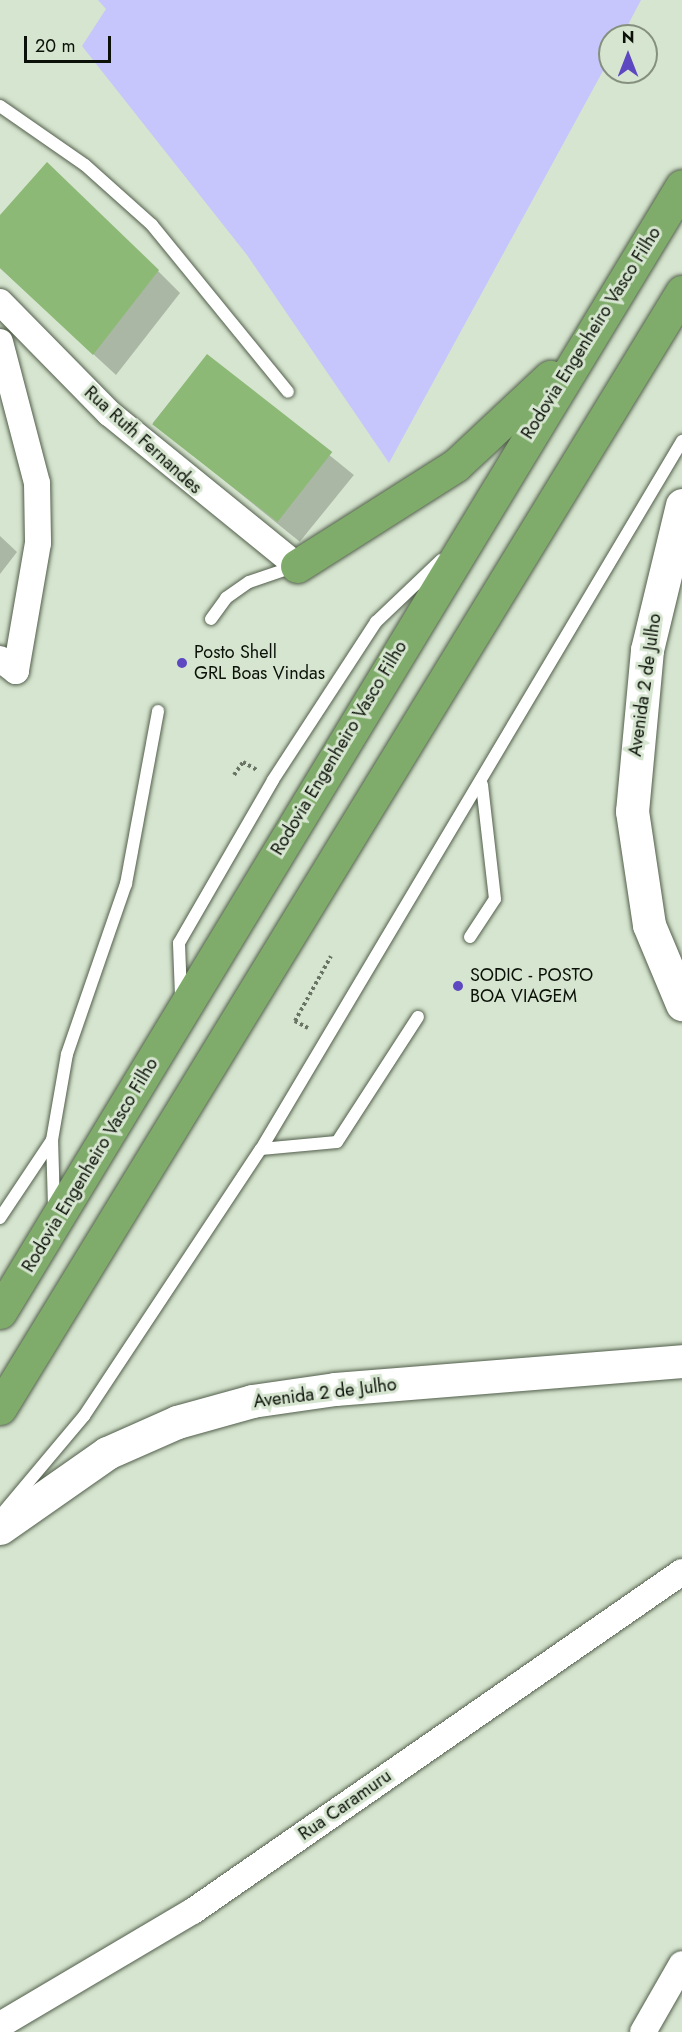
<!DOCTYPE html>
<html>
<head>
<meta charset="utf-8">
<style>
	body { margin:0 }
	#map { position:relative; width:682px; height:2032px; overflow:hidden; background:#d6e5cf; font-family:Jost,sans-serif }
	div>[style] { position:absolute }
	.green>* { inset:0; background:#c6c5fc }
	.shadow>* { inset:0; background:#0003; transform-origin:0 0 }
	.building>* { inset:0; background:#8db977; transform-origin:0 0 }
	.path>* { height:4px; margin-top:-2px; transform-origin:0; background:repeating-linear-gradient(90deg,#6a7465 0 3px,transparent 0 6px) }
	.roads { filter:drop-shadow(0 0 2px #525f4c) drop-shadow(0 0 2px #525f4c) }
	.service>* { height:12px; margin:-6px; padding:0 6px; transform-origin:6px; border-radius:6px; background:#fff }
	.minor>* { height:26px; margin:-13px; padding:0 13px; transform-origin:13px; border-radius:13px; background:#fff }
	.secondary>* { height:33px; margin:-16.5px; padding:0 16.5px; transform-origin:16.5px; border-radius:16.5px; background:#fff }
	.motorway>* { height:33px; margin:-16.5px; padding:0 16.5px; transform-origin:16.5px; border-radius:16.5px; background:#80ac6b }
	.dots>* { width:16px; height:16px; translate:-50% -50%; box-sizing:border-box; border:3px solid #d6e5cf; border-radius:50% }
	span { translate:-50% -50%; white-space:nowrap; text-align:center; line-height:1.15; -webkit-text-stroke:6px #d6e5cf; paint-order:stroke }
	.street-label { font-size:18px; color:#0b1008 }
	.poi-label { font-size:18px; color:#0b1008 }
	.left { translate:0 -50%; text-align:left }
	.north { position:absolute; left:598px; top:24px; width:60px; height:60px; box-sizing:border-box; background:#d6e5cf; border:2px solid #85907f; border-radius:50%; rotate:0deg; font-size:16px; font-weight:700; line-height:24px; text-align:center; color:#0b1008 }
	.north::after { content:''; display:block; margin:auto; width:21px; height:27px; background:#5d48c1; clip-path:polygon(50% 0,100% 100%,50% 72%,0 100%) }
	.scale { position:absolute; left:24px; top:36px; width:87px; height:27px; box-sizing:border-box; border:3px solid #0b1008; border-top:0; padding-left:8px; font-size:18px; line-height:21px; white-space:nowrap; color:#0b1008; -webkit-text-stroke:4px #d6e5cf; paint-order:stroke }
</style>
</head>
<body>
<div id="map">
	<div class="green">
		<div style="clip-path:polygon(98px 0,641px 0,622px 36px,610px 36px,610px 58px,389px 463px,247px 255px,82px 46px,106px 9px)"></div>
	</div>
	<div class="shadow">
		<div style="clip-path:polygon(0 218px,158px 271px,180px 293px,116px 375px,0 268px)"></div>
		<div style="left:207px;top:356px;width:189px;height:86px;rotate:39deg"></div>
		<div style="clip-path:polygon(0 536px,17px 552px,0 574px)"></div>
	</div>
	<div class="building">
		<div style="clip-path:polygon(47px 162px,159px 270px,93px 355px,0 268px,0 215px)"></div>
		<div style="left:207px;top:354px;width:159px;height:89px;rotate:38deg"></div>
	</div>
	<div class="path">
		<div style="left:234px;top:775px;width:16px;rotate:-55deg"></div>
		<div style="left:243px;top:762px;width:16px;rotate:30deg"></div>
		<div style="left:308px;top:1028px;width:15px;rotate:-152deg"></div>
		<div style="left:295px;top:1021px;width:74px;rotate:-61deg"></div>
	</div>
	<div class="roads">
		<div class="service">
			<div style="left:0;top:106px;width:103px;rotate:34.8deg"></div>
			<div style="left:85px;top:165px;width:90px;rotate:41.8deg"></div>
			<div style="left:152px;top:225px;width:215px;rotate:50.8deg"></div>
			<div style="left:211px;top:619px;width:26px;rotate:-54deg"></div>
			<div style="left:226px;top:598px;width:28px;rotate:-35deg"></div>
			<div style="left:249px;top:582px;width:50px;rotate:-18.8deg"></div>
			<div style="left:470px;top:937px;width:45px;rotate:-56.7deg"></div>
			<div style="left:495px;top:899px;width:115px;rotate:-96.5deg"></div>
			<div style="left:181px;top:996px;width:53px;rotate:-92.2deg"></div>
			<div style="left:179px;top:943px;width:188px;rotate:-60deg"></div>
			<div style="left:273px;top:780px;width:189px;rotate:-56.9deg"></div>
			<div style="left:376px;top:622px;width:90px;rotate:-43.6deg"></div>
			<div style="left:261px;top:1149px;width:76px;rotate:-5.3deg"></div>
			<div style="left:337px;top:1142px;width:149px;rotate:-57.1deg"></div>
			<div style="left:54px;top:1206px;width:66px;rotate:-91.7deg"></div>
			<div style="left:52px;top:1140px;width:87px;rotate:-80.1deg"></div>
			<div style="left:67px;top:1054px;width:180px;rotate:-70.9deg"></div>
			<div style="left:126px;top:884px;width:176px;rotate:-79.5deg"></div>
			<div style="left:0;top:1218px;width:94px;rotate:-56.3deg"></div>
			<div style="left:5px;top:1510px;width:123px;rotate:-50deg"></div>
			<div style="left:84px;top:1416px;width:320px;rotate:-56.5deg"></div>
			<div style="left:261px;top:1149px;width:824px;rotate:-59.26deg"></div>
		</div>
		<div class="minor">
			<div style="left:0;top:302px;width:156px;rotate:45.5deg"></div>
			<div style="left:109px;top:413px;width:242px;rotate:39.1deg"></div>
			<div style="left:0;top:342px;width:146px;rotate:75.3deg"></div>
			<div style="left:37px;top:483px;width:60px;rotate:89deg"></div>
			<div style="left:38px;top:543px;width:130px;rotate:99.8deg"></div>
			<div style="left:16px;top:671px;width:20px;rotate:-143deg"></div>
			<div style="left:0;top:2025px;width:224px;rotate:-30.6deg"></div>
			<div style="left:193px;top:1911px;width:595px;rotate:-34.73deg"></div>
			<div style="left:643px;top:2032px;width:78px;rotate:-60.2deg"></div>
		</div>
		<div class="secondary">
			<div style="left:682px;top:505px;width:149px;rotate:103.6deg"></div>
			<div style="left:647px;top:650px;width:162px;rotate:95.3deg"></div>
			<div style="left:632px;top:811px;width:115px;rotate:81.5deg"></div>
			<div style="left:649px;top:925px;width:86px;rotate:67.3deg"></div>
			<div style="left:0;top:1528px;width:131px;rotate:-35deg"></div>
			<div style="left:107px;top:1453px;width:77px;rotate:-23.9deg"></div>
			<div style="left:177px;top:1422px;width:78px;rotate:-15.6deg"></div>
			<div style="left:252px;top:1401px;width:84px;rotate:-8.2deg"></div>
			<div style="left:335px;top:1389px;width:348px;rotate:-4.6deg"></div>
		</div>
		<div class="motorway">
			<div style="left:297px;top:566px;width:188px;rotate:-32.4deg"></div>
			<div style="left:456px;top:465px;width:129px;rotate:-43.1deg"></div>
			<div style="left:0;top:1312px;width:1316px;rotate:-58.8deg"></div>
			<div style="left:0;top:1408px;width:1308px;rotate:-58.57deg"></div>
		</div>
	</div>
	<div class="dots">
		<div style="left:182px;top:663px;background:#5d48c1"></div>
		<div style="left:458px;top:986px;background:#5d48c1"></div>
	</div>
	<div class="street-label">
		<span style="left:591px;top:333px;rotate:-58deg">Rodovia Engenheiro Vasco Filho</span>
		<span style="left:143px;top:440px;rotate:42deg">Rua Ruth Fernandes</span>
		<span style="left:645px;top:685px;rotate:-82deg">Avenida 2 de Julho</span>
		<span style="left:339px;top:748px;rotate:-59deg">Rodovia Engenheiro Vasco Filho</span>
		<span style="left:90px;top:1165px;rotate:-59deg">Rodovia Engenheiro Vasco Filho</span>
		<span style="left:325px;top:1393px;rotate:-7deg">Avenida 2 de Julho</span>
		<span style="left:345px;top:1805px;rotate:-35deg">Rua Caramuru</span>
	</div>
	<div class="poi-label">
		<span class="left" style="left:194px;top:663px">Posto Shell<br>GRL Boas Vindas</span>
		<span class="left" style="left:470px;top:986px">SODIC - POSTO<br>BOA VIAGEM</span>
	</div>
	<div class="north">N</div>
	<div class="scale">20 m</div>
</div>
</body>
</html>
